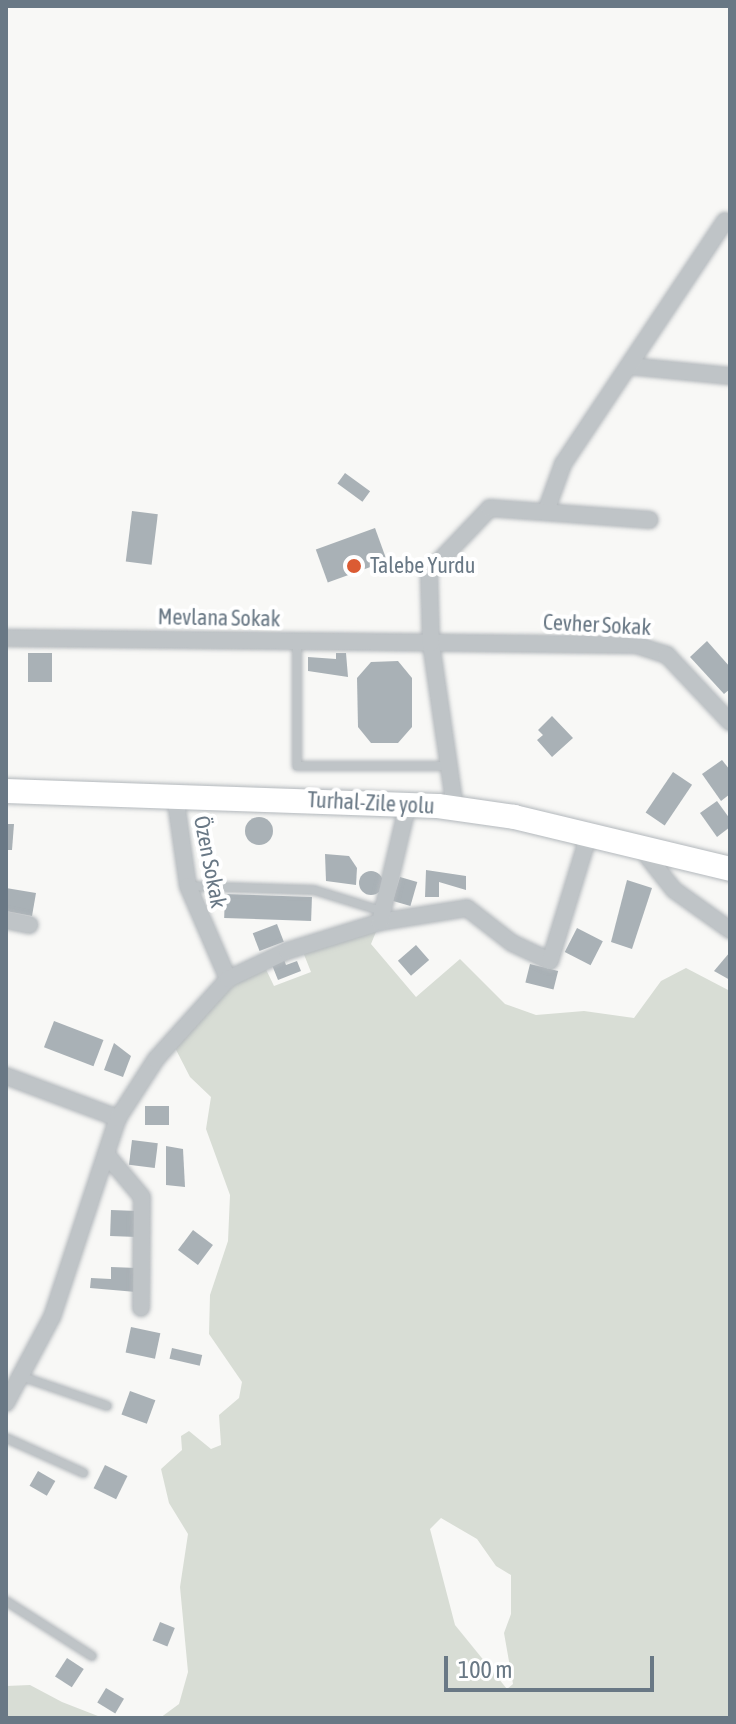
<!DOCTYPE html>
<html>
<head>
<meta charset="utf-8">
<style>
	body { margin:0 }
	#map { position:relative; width:736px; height:1724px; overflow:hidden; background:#f8f8f6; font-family:"Asap Condensed",sans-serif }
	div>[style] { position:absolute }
	.green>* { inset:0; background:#d8ddd5 }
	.building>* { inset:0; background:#a9b1b6; transform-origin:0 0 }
	.round { border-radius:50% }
	.roads { filter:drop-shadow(0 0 2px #b3b8bc) drop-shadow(0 0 2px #b3b8bc) }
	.lane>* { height:8px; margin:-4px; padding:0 4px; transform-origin:4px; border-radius:4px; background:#bfc4c7 }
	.street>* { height:16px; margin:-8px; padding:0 8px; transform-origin:8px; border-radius:8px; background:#bfc4c7 }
	.primary>* { height:24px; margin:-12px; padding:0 12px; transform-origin:12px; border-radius:12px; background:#fff }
	.dots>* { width:22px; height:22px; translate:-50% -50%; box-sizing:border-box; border:4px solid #fff; border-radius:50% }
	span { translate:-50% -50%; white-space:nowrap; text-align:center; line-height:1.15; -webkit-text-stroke:8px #fff; paint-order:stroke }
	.poi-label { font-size:22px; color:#697885 }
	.left { translate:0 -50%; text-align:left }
	.street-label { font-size:22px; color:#697885 }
	.frame { position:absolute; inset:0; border:8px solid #697885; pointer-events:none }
	.scale { position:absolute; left:444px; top:1656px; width:210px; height:36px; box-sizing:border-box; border:4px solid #697885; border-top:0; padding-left:10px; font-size:24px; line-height:28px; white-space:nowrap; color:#697885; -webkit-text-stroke:6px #fff; paint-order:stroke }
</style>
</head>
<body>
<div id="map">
	<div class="green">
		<div style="clip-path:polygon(evenodd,380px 922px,371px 944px,416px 997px,460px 959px,505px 1004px,536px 1015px,584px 1011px,634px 1018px,661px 981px,686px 968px,730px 991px,730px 1718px,160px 1718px,179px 1704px,188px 1672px,180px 1587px,188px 1534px,169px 1503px,161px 1469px,182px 1450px,181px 1436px,189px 1431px,211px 1449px,221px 1445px,219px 1415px,239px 1398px,242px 1382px,209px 1334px,210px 1295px,228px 1241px,230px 1195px,206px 1129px,211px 1097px,190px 1077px,171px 1040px,262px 961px,274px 986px,311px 972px,301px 947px,380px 922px,441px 1518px,477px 1539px,496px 1566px,511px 1575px,511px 1614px,504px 1633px,513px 1684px,507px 1689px,455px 1625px,430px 1529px,441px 1518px)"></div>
		<div style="clip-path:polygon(30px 1685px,62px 1702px,103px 1718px,6px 1718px,6px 1686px)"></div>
	</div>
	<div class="building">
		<div style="left:345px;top:473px;width:31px;height:13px;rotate:36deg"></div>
		<div style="left:132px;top:511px;width:26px;height:51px;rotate:7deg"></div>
		<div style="left:375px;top:528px;width:35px;height:63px;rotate:70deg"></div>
		<div style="clip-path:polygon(707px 641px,730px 667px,730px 689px,724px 694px,690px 657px)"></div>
		<div style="left:28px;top:653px;width:24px;height:29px"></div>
		<div style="clip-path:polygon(336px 653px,346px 653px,348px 677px,308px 671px,308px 657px,336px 659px)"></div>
		<div style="clip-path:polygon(398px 661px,412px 678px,412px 727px,398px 743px,371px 743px,358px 727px,357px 678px,371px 662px)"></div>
		<div style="clip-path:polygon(552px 716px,573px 738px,552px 757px,537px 740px,543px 735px,538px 730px)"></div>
		<div style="clip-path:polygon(722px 760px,730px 770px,730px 794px,721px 801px,702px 774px)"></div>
		<div style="left:673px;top:772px;width:23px;height:49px;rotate:34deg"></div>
		<div style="clip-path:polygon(717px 801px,730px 819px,730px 827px,717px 837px,700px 813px)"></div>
		<div class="round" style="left:245px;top:817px;width:28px;height:28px"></div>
		<div style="clip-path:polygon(6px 824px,14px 824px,12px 850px,6px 850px)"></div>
		<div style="clip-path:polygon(325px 854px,349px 856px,357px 868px,356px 885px,326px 881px)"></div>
		<div style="clip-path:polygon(426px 870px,466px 876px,466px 890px,439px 882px,439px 897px,425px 897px)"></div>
		<div class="round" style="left:359px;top:871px;width:24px;height:24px"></div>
		<div style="left:400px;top:877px;width:18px;height:25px;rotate:16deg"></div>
		<div style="clip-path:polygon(627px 880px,652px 888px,632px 949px,611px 942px)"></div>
		<div style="clip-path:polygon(6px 888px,36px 893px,32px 916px,6px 911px)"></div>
		<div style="left:225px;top:894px;width:87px;height:24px;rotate:2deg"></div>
		<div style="left:277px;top:924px;width:19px;height:26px;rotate:69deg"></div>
		<div style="left:577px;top:928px;width:29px;height:27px;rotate:27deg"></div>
		<div style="left:416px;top:945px;width:20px;height:24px;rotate:49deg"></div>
		<div style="clip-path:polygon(730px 952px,730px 980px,714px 971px)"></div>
		<div style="clip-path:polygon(284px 960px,286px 965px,297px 961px,301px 971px,278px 980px,272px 965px)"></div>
		<div style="left:530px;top:964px;width:29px;height:19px;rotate:14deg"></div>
		<div style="left:54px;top:1021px;width:53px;height:28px;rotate:21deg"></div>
		<div style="clip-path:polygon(114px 1043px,131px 1056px,123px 1077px,104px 1070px)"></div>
		<div style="left:169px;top:1106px;width:19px;height:24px;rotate:90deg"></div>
		<div style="left:132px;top:1140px;width:26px;height:25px;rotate:7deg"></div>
		<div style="clip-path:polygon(166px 1146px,183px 1149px,185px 1187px,166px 1185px)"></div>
		<div style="left:111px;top:1210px;width:27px;height:26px;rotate:2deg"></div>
		<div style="left:193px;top:1230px;width:25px;height:25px;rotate:37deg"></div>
		<div style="clip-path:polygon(111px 1267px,137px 1268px,136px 1292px,90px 1288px,91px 1278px,111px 1279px)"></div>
		<div style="left:131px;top:1327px;width:30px;height:26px;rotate:12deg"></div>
		<div style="left:172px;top:1348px;width:31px;height:11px;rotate:13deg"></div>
		<div style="left:130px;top:1391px;width:27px;height:25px;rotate:20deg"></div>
		<div style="left:105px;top:1465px;width:25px;height:26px;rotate:26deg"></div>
		<div style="left:38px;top:1471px;width:20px;height:17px;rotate:30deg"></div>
		<div style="left:160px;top:1622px;width:16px;height:20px;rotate:22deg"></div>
		<div style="left:67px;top:1658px;width:20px;height:22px;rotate:33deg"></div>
		<div style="left:106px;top:1688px;width:21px;height:17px;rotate:31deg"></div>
	</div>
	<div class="roads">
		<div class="lane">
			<div style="left:297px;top:641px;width:125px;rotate:90deg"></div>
			<div style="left:297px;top:766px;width:154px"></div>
			<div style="left:188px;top:886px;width:126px;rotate:1.8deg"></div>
			<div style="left:314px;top:890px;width:71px;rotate:17.2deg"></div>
			<div style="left:23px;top:1377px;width:89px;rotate:19deg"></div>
			<div style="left:6px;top:1438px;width:85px;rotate:24.2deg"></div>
			<div style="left:6px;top:1601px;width:102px;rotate:32.6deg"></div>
		</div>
		<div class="street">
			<div style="left:629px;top:366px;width:101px;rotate:5.7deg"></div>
			<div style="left:546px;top:511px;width:50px;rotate:-70.1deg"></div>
			<div style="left:563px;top:464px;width:292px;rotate:-56.3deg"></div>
			<div style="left:6px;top:638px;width:630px;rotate:0.64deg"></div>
			<div style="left:636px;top:645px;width:33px;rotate:18deg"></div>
			<div style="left:667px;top:655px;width:92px;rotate:46.8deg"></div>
			<div style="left:175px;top:795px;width:92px;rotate:81.9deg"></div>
			<div style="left:188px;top:886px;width:101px;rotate:66.7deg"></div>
			<div style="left:455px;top:808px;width:167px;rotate:-98.3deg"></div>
			<div style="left:431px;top:643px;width:71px;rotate:-91.6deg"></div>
			<div style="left:429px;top:572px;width:88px;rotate:-46.4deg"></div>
			<div style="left:490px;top:508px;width:160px;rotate:4.3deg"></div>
			<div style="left:640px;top:847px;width:55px;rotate:51.7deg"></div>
			<div style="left:674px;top:890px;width:69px;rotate:35.5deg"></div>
			<div style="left:6px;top:920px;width:24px;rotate:12deg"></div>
			<div style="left:380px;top:922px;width:88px;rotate:-9.1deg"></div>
			<div style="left:467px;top:908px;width:57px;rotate:37.9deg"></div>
			<div style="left:512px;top:943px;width:42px;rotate:25.3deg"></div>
			<div style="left:550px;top:961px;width:133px;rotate:-72.9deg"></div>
			<div style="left:6px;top:1076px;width:120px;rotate:20.6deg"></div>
			<div style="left:106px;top:1154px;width:56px;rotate:50.1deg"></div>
			<div style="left:142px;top:1197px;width:111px;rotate:90.5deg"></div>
			<div style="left:6px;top:1403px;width:98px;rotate:-61.9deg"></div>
			<div style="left:52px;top:1317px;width:210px;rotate:-71.7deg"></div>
			<div style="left:118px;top:1118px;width:70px;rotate:-57.2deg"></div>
			<div style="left:156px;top:1059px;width:108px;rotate:-48deg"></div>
			<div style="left:228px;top:979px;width:65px;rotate:-25.4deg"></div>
			<div style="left:287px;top:951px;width:97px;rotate:-17.3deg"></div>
			<div style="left:380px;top:922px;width:121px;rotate:-76.7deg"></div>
		</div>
		<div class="primary">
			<div style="left:6px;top:791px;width:432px;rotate:2deg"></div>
			<div style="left:438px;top:806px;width:77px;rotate:8.2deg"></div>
			<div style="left:514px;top:817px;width:222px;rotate:13.5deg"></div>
		</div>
	</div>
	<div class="dots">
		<div style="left:354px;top:566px;background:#db5b33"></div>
	</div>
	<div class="poi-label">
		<span class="left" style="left:370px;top:566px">Talebe Yurdu</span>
	</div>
	<div class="street-label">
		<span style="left:219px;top:618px;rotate:1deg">Mevlana Sokak</span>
		<span style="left:597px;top:625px;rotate:3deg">Cevher Sokak</span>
		<span style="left:371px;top:803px;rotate:3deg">Turhal-Zile yolu</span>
		<span style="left:210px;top:862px;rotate:79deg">Özen Sokak</span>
	</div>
	<div class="frame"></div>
	<div class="scale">100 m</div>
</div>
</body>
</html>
